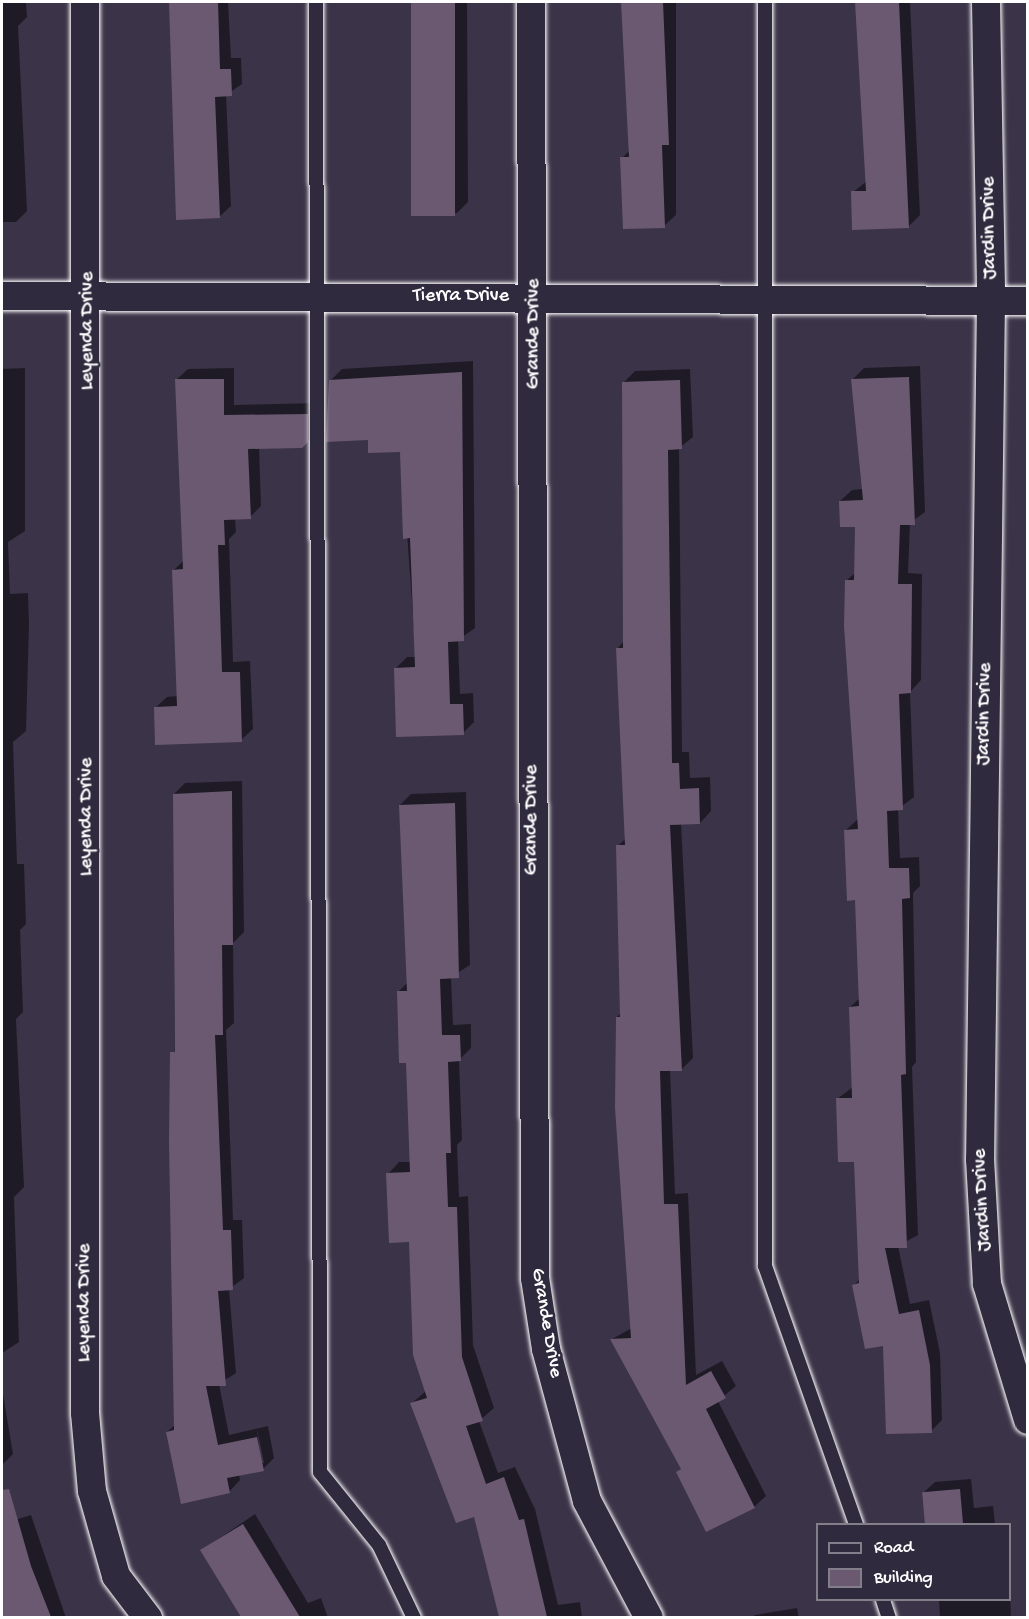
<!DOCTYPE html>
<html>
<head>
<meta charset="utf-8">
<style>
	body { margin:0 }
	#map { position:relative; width:1029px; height:1619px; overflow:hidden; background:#3b3348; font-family:"Gochi Hand",sans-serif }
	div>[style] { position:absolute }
	.shadow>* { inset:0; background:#0007 }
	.building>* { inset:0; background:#6b5972; transform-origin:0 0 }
	.roads { filter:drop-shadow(0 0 2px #fff) drop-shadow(0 0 2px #fff) }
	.lane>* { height:14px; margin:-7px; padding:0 7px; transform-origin:7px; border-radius:7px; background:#2f2a3d }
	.street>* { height:28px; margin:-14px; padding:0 14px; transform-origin:14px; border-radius:14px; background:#2f2a3d }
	span { translate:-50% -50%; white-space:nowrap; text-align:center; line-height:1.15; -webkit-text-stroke:5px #2f2a3d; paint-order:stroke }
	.street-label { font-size:20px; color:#fff }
	.frame { position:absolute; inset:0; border:3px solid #fff; pointer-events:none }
	.legend { position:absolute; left:816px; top:1523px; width:195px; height:78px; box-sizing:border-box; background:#2f2a3d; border:2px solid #827f8b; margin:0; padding:8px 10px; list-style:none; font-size:18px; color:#fff }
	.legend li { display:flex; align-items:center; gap:12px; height:30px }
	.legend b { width:30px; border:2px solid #827f8b }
</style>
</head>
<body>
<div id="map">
	<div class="shadow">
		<div style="clip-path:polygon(2px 2px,26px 2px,27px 17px,18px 26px,27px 211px,16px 222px,2px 222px)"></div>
		<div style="clip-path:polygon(175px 2px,228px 2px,231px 58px,241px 58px,242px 84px,226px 95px,231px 206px,219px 217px,177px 218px)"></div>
		<div style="clip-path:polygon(415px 2px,467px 2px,468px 202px,457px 213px,418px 215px,411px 71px)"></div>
		<div style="clip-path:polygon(624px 2px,676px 2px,676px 215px,664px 226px,622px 158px,630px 150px)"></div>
		<div style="clip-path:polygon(857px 2px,910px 2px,920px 215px,909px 226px,853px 192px,867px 181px)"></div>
		<div style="clip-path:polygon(473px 361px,475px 628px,458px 640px,460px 694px,473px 693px,474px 722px,463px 733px,395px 669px,407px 657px,416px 657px,401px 450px,369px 439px,331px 380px,342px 369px)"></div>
		<div style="clip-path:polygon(920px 366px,925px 512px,910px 523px,908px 573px,922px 574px,921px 680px,910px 692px,914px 797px,898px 809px,900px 858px,919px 857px,920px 886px,913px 893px,916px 1062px,912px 1067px,918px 1235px,898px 1246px,910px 1304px,929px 1300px,940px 1353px,942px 1420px,931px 1431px,854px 1285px,860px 1279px,856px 1160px,837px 1099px,853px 1087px,850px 1007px,860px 998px,857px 899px,846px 830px,858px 819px,847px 580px,856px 572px,857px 525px,840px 501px,852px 490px,863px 489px,853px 379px,864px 368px)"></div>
		<div style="clip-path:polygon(25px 368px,25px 531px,8px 542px,10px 594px,28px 593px,29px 624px,26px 731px,13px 742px,17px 864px,24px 864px,26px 924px,20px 930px,23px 1012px,16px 1019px,24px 1187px,14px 1197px,19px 1342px,2px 1353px,2px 369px)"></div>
		<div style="clip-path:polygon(234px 368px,234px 405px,319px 403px,319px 430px,302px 446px,259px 447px,261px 506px,250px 517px,235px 518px,236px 532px,229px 539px,233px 662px,250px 661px,253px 729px,241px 740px,155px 708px,167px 697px,178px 696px,174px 570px,184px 560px,176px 380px,188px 369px)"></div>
		<div style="clip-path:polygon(690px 369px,693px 437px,679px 448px,682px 752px,689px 752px,690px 778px,710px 777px,711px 811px,700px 823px,681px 823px,693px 1058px,682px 1069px,670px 1069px,675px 1194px,688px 1193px,696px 1375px,722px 1361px,736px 1386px,718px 1401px,766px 1496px,754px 1507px,677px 1472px,682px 1468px,612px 1339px,632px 1328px,617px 1017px,621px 1013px,618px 846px,626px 838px,617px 649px,624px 641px,624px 382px,635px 371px)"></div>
		<div style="clip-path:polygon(evenodd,242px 781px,244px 932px,233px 943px,234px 1023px,226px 1030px,233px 1220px,242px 1220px,244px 1278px,229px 1289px,236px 1373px,219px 1384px,229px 1435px,268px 1426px,274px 1458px,263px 1469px,239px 1474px,240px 1480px,229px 1492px,167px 1432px,176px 1424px,174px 794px,185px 783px,242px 781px,257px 1429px,264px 1463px,261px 1463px,257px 1429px)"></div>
		<div style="clip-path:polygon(466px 792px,470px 965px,451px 977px,453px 1025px,471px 1024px,471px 1048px,459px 1060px,462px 1140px,457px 1145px,459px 1197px,468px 1196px,473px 1345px,494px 1408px,479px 1421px,498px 1473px,515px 1467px,535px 1509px,558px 1605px,580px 1602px,582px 1618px,523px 1618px,520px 1597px,412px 1403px,426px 1391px,410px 1241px,388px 1174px,399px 1162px,411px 1162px,408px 1062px,398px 992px,408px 982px,400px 805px,411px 794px)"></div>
		<div style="clip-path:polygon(2px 1388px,13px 1454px,2px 1465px)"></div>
		<div style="clip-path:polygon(971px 1479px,974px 1508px,993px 1506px,995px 1524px,926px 1524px,923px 1493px,935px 1482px)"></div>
		<div style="clip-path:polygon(2px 1498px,8px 1522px,31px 1515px,66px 1618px,2px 1618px)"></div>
		<div style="clip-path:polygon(255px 1514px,308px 1603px,321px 1598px,328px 1618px,264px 1618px,256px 1594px,202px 1550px)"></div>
		<div style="clip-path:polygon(1010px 1588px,1011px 1618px,940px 1618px,939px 1600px,1010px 1600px)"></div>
		<div style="clip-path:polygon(797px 1608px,799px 1618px,752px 1618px,755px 1615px)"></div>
	</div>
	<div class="building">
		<div style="clip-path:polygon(169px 2px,218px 2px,220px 69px,231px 69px,232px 96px,215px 97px,220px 218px,176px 220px)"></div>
		<div style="left:411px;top:2px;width:44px;height:214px"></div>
		<div style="clip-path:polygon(621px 2px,663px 2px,669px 145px,662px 145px,665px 228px,623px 229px,620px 157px,629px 157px)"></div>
		<div style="clip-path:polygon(855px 2px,899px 2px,909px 228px,852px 230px,851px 191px,866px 191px)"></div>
		<div style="clip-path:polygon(462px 372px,464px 641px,448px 642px,450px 704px,463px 704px,464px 735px,396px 737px,394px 668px,415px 667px,410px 538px,403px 539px,400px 452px,368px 453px,368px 440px,326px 442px,329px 380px)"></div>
		<div style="clip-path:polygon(909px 377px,915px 525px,900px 525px,898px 584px,912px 584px,911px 693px,899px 694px,903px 810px,887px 811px,889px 868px,909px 868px,910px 898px,902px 899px,906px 1074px,901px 1075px,907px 1248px,885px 1248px,899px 1314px,919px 1310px,930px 1365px,932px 1433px,886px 1434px,883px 1346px,865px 1349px,852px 1285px,859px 1283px,854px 1162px,838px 1162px,836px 1098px,852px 1098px,849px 1007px,859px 1006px,855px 900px,847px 901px,844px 830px,858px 829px,844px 626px,845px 580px,854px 580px,855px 527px,840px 527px,839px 501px,863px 500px,851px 379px)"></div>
		<div style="clip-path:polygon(175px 379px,224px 379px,224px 415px,308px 414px,308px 442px,302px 448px,248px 449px,251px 519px,224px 520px,225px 545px,218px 545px,222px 672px,240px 672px,242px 742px,155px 745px,154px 707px,177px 706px,172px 570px,183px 569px)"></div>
		<div style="clip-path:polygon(680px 380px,682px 449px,668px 450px,672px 763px,679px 763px,680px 789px,699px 788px,700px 824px,670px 825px,682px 1071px,660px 1071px,664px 1204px,678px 1204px,686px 1385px,711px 1371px,726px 1398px,706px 1409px,755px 1508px,706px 1532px,676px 1472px,681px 1469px,610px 1339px,631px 1338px,615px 1108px,616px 1017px,620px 1017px,616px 845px,625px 845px,616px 648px,623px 648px,622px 382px)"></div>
		<div style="clip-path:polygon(232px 791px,233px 945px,222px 945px,223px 1035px,215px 1035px,223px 1230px,231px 1230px,233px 1290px,218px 1291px,226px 1386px,206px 1386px,218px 1445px,257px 1437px,264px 1471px,227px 1478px,230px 1493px,181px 1504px,166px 1432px,174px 1430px,169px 1141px,170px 1052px,175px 1052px,173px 794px)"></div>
		<div style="clip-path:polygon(455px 803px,459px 978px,440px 979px,442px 1035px,460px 1035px,461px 1061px,448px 1062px,451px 1153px,446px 1153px,448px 1207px,457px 1207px,462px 1357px,483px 1421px,466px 1426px,486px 1484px,504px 1477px,519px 1520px,524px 1519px,547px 1617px,499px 1617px,474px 1517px,456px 1523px,410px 1403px,427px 1398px,413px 1355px,409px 1242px,389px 1243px,386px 1173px,410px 1172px,406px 1063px,399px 1063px,397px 991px,407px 991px,399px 805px)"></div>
		<div style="clip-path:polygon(9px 1489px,31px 1566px,51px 1617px,2px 1617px,2px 1490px)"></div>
		<div style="left:960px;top:1489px;width:35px;height:38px;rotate:85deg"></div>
		<div style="clip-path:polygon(243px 1524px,300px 1617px,241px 1617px,200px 1550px)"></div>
	</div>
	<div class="roads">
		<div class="lane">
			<div style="left:316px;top:2px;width:1470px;rotate:89.84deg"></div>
			<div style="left:320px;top:1472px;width:94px;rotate:51.1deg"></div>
			<div style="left:379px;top:1545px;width:81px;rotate:64.4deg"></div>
			<div style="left:765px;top:2px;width:1264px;rotate:90deg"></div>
			<div style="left:765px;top:1266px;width:274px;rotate:70.6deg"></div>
			<div style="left:883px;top:1600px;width:19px;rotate:72deg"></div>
		</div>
		<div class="street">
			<div style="left:85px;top:2px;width:1411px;rotate:90deg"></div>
			<div style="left:85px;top:1413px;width:78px;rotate:84.9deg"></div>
			<div style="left:92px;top:1491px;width:88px;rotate:74.2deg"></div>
			<div style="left:116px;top:1576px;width:53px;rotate:52.7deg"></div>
			<div style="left:531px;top:2px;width:1276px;rotate:89.82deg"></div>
			<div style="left:535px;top:1278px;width:72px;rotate:81.2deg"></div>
			<div style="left:546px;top:1349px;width:157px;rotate:74.9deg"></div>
			<div style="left:587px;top:1501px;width:132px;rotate:62.1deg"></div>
			<div style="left:986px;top:2px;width:299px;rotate:89deg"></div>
			<div style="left:991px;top:301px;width:858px;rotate:90.73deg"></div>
			<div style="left:980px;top:1159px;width:125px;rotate:86.8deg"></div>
			<div style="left:987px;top:1284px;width:142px;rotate:73.2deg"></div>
			<div style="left:2px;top:296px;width:1026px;rotate:0.28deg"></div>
		</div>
	</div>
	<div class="street-label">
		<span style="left:990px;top:228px;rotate:-91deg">Jardin Drive</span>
		<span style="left:461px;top:296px">Tierra Drive</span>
		<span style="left:88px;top:331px;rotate:-90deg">Leyenda Drive</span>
		<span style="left:534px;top:334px;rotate:-90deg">Grande Drive</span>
		<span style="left:985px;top:714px;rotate:-89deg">Jardin Drive</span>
		<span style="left:87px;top:817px;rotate:-90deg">Leyenda Drive</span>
		<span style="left:532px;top:820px;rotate:-90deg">Grande Drive</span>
		<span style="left:983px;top:1200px;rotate:-93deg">Jardin Drive</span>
		<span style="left:85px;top:1303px;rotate:-90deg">Leyenda Drive</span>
		<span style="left:546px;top:1323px;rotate:80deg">Grande Drive</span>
	</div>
	<div class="frame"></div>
	<ul class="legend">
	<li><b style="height:8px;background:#2f2a3d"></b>Road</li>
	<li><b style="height:16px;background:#6b5972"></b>Building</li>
	</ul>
</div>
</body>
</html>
